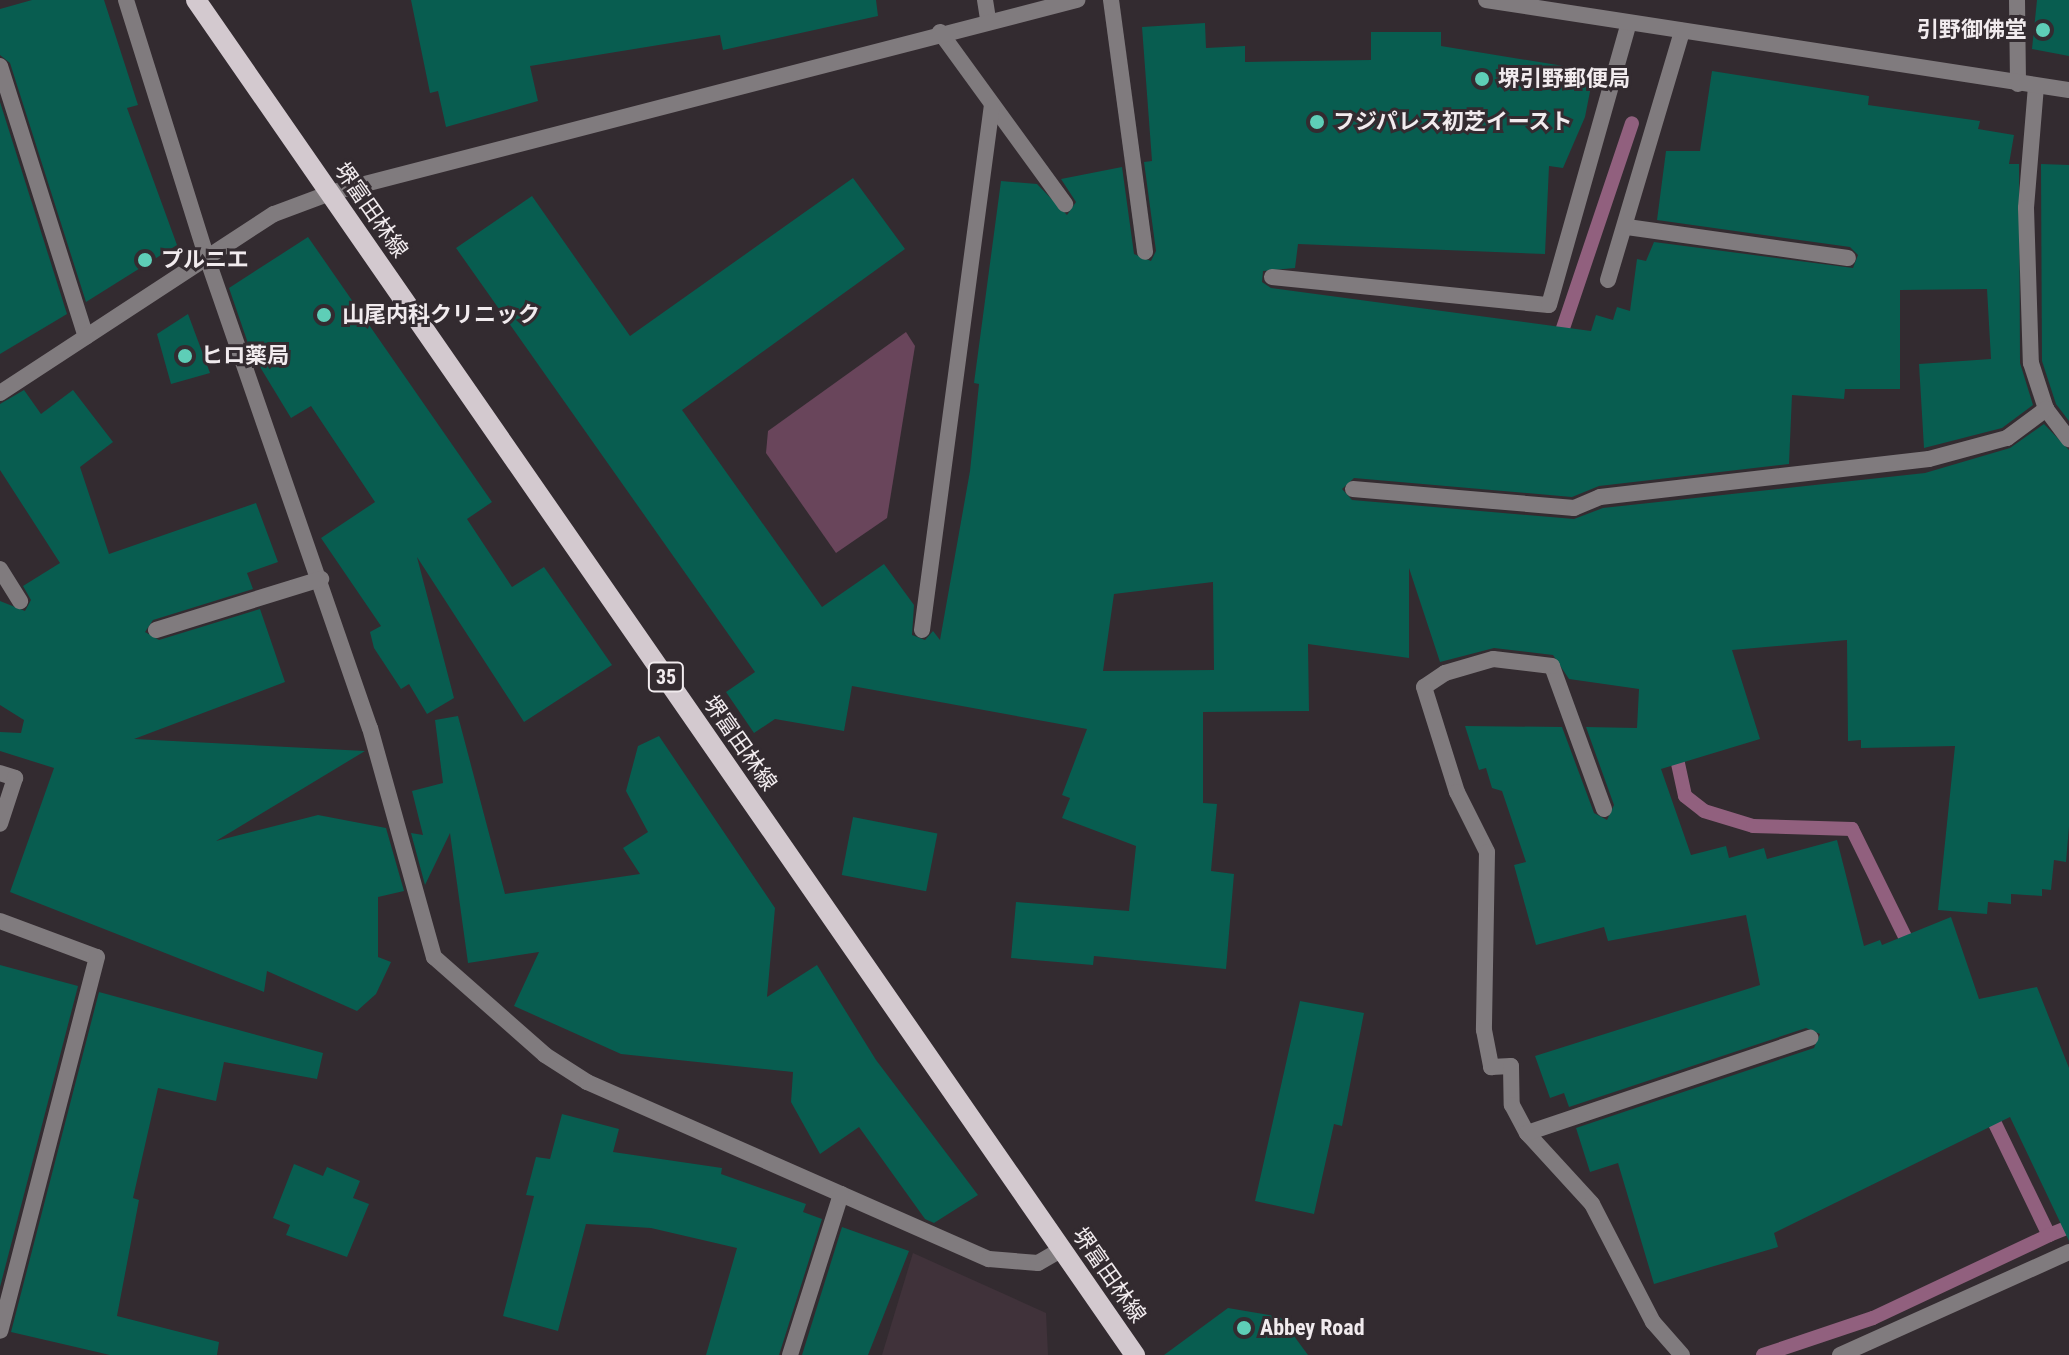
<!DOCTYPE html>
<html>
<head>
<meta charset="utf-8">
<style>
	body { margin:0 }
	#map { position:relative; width:2069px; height:1355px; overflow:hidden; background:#332b30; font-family:"Roboto Condensed","Noto Sans JP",sans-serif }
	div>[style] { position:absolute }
	.built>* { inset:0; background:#40323a }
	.green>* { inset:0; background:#69455b }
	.stream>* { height:14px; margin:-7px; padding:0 7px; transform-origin:7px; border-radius:7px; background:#91607e }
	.building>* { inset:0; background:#085d50; transform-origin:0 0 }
	.minor>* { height:16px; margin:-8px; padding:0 8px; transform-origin:8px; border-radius:8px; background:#807b7e }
	.tertiary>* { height:16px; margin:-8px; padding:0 8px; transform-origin:8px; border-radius:8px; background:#807b7e }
	.primary>* { height:20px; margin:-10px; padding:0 10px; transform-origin:10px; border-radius:10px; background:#d3c9cf }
	.dots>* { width:22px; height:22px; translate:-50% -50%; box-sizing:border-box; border:4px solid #332b30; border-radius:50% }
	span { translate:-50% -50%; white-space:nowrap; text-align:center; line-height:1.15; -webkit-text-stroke:6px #332b30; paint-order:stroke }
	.shield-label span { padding:2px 6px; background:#332b30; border:2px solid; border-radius:6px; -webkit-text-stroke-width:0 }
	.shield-label { font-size:20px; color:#f1ebee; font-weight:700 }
	.poi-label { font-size:22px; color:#f1ebee; font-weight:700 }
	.right { translate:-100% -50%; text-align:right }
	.left { translate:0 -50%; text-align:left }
	.street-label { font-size:22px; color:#f1ebee }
</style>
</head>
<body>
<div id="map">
	<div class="built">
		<div style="clip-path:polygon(913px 1253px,1046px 1313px,1048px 1355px,882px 1355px)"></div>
	</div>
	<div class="green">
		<div style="clip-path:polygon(906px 332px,915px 346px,887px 518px,836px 553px,766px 453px,768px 431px)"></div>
	</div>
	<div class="stream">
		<div style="left:1557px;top:346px;width:235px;rotate:-71.4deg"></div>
		<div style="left:1674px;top:745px;width:52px;rotate:77.8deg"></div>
		<div style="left:1685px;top:796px;width:24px;rotate:38deg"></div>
		<div style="left:1704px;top:811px;width:51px;rotate:17deg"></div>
		<div style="left:1753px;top:826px;width:99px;rotate:1.7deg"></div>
		<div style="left:1852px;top:829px;width:136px;rotate:63.8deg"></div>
		<div style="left:1987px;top:1107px;width:142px;rotate:64.2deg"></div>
		<div style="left:2049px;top:1235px;width:22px;rotate:-22deg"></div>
		<div style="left:1763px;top:1355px;width:116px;rotate:-18.6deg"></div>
		<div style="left:1873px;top:1318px;width:195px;rotate:-25.2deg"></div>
	</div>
	<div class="building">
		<div style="clip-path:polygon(32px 0,104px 0,138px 105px,127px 108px,177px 245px,86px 302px,10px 63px,0 55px,0 9px)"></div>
		<div style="clip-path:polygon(411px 0,876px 0,878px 16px,723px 50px,720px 35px,530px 66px,538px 101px,446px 127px,438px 91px,430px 93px)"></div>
		<div style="clip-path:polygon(2037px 0,2069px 0,2069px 56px,2032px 49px)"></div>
		<div style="clip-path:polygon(evenodd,1205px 23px,1206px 48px,1245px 46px,1245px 62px,1371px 60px,1371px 32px,1441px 32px,1441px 46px,1594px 71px,1585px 117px,1563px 168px,1549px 166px,1545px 254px,1298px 244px,1295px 268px,1263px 271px,1262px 282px,1271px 288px,1591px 331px,1596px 315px,1613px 320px,1617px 307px,1630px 311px,1637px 259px,1646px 261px,1654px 242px,1853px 268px,1858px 255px,1850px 247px,1657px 220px,1666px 151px,1700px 151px,1712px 71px,1869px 96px,1868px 105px,1980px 121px,1978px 129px,2014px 135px,2009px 164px,2019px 164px,2020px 363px,2033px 405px,2002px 428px,1924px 448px,1919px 364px,1991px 359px,1987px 289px,1900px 290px,1900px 389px,1845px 389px,1844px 399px,1792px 395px,1789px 464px,1599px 486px,1572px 497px,1354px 478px,1342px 489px,1352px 500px,1574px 519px,1603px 508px,1925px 473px,2010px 448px,2044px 424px,2069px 450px,2069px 826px,2066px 862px,2054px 860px,2051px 890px,2042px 889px,2042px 896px,2011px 894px,2011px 904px,1988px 902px,1987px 914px,1938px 910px,1955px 746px,1861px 748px,1861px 740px,1848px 741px,1847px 640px,1732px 650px,1760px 739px,1661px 769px,1691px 855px,1726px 846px,1729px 858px,1764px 848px,1767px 859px,1837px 840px,1864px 946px,1880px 940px,1882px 945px,1951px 917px,1979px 999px,2037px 987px,2069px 1068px,2069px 1241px,2010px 1117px,1774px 1233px,1778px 1247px,1654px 1284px,1618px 1163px,1590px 1172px,1576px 1128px,1814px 1048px,1820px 1034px,1806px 1028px,1569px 1107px,1564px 1093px,1550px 1098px,1535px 1056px,1760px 985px,1746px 915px,1608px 941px,1604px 927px,1536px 945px,1514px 865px,1526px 862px,1502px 791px,1492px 788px,1486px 768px,1479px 770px,1465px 726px,1562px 727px,1594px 813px,1607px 820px,1614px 805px,1586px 727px,1637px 728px,1639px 689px,1569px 679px,1553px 655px,1494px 648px,1440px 662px,1409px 568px,1409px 658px,1308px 644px,1309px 711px,1203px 712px,1203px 803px,1217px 804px,1211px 871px,1234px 874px,1226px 969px,1094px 956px,1093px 965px,1011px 958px,1016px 902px,1129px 911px,1136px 846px,1062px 818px,1070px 798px,1062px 795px,1087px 729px,852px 686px,844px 731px,775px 719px,754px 733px,726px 692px,755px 672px,456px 248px,532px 196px,630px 336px,853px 178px,905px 249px,682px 410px,822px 607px,884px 564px,914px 605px,912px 635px,925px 640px,933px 631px,940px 640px,970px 471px,979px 384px,974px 383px,1001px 181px,1037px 184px,1067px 215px,1076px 202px,1061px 179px,1122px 167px,1134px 254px,1151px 261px,1156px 251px,1144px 162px,1152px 161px,1142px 27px,1205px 23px,1213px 582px,1214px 670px,1103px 671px,1114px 594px,1213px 582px)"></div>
		<div style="clip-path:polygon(0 102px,67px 314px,0 354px)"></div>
		<div style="clip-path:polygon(2041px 164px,2069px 165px,2069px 421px,2056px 404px,2042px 361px)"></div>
		<div style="clip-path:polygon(308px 237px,492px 502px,467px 519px,512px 587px,544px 567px,612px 665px,524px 722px,417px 557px,454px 698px,427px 714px,409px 684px,401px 689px,374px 648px,370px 632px,381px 626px,321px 538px,375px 502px,311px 406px,291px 418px,251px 352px,229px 288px)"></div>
		<div style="clip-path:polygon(188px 314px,210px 373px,171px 384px,157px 334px)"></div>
		<div style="clip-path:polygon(24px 390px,41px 414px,73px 390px,113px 442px,80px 467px,109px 554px,256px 503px,278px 562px,247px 573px,253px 589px,153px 620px,145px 632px,159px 640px,260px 609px,285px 682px,134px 739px,365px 751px,216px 841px,318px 815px,386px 828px,404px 891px,378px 897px,378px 957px,391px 962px,376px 994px,357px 1011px,267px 971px,264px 992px,10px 892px,54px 768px,0 751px,0 732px,21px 733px,24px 720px,0 705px,0 601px,25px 611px,31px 600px,23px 586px,60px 563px,0 470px,0 404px)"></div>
		<div style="clip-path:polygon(458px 716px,505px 894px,640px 874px,623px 848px,648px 832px,626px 791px,638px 746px,659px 736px,775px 908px,767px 997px,817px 965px,876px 1060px,978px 1195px,934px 1223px,925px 1219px,859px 1127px,820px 1154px,791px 1102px,793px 1072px,621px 1054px,514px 1006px,539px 952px,468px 963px,450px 833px,425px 885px,411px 833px,423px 835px,412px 791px,443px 783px,435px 720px)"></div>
		<div style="left:853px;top:817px;width:86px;height:59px;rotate:11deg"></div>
		<div style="clip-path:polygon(0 965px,78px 986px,0 1287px)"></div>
		<div style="clip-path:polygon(99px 992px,323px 1053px,317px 1079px,224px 1062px,216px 1101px,158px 1088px,133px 1198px,139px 1200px,117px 1316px,219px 1342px,217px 1355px,110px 1355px,11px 1332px)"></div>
		<div style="clip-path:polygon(1300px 1001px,1364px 1013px,1342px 1126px,1334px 1124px,1314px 1214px,1255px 1201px)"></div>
		<div style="clip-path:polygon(562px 1114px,619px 1129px,613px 1152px,722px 1168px,721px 1174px,806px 1204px,803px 1212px,822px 1219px,779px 1355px,706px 1355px,737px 1248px,651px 1228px,586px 1224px,558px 1331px,503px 1316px,534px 1196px,526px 1195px,536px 1157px,550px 1159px)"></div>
		<div style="clip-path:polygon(294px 1164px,323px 1176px,327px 1167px,360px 1181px,353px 1198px,369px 1204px,347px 1257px,286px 1235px,290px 1225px,273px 1218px)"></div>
		<div style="clip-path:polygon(842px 1227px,909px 1251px,868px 1355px,802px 1355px)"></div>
		<div style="clip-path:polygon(1228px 1308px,1280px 1317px,1308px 1355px,1164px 1355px)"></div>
	</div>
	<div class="minor">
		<div style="left:126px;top:0;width:270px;rotate:72.6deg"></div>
		<div style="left:207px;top:258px;width:497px;rotate:70.9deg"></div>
		<div style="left:370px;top:728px;width:238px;rotate:74.4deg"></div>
		<div style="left:434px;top:957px;width:148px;rotate:41.4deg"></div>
		<div style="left:545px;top:1055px;width:50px;rotate:32.7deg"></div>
		<div style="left:587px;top:1082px;width:439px;rotate:23.8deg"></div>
		<div style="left:989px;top:1259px;width:49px;rotate:4.7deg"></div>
		<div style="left:1038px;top:1263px;width:28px;rotate:-30deg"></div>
		<div style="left:985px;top:0;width:19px;rotate:81deg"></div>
		<div style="left:1111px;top:0;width:254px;rotate:82.3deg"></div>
		<div style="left:2017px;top:0;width:84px;rotate:89.3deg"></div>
		<div style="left:940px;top:32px;width:213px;rotate:54deg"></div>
		<div style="left:0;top:66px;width:284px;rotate:72.4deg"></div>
		<div style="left:2036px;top:86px;width:122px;rotate:94.7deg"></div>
		<div style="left:2026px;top:208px;width:155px;rotate:88.2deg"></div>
		<div style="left:2031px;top:363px;width:48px;rotate:71.9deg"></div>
		<div style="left:2046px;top:409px;width:38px;rotate:53deg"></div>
		<div style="left:1627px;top:227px;width:223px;rotate:8deg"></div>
		<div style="left:1272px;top:277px;width:278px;rotate:5.8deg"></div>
		<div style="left:1549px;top:305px;width:293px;rotate:-74.2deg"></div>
		<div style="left:1608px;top:280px;width:260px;rotate:-73.4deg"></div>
		<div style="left:0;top:393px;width:327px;rotate:-33.2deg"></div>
		<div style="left:274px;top:214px;width:60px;rotate:-20.6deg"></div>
		<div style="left:1353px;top:489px;width:222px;rotate:4.9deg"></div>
		<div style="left:1574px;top:508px;width:28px;rotate:-23deg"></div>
		<div style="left:1600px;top:497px;width:331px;rotate:-6.6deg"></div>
		<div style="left:1929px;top:459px;width:81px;rotate:-15.1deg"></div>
		<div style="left:2007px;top:438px;width:49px;rotate:-36.6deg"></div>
		<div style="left:0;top:569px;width:38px;rotate:58deg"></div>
		<div style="left:156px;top:630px;width:173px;rotate:-17.2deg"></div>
		<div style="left:922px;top:630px;width:530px;rotate:-82.41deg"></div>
		<div style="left:0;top:773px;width:16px;rotate:18deg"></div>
		<div style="left:15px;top:778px;width:48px;rotate:108.1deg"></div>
		<div style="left:1604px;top:809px;width:152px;rotate:-110deg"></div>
		<div style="left:1552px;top:666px;width:59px;rotate:-173.2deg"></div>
		<div style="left:1493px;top:659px;width:50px;rotate:163.7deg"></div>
		<div style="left:1445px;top:673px;width:25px;rotate:146deg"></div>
		<div style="left:1424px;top:687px;width:110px;rotate:72.6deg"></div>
		<div style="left:1457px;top:792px;width:67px;rotate:63.4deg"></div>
		<div style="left:1487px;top:852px;width:178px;rotate:91deg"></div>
		<div style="left:1484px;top:1030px;width:38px;rotate:79deg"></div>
		<div style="left:1491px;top:1067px;width:20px;rotate:-3deg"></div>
		<div style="left:1511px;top:1066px;width:39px;rotate:89deg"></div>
		<div style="left:1512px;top:1105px;width:32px;rotate:62deg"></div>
		<div style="left:1527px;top:1133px;width:96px;rotate:47.5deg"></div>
		<div style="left:1592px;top:1204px;width:133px;rotate:62.7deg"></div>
		<div style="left:1653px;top:1322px;width:44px;rotate:48.7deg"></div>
		<div style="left:0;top:921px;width:103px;rotate:20.4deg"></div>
		<div style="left:97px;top:957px;width:386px;rotate:104.5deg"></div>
		<div style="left:1527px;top:1133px;width:299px;rotate:-18.6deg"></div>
		<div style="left:790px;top:1355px;width:169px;rotate:-72.4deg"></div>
		<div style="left:1840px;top:1355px;width:251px;rotate:-24.2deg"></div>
	</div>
	<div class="tertiary">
		<div style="left:1486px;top:0;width:590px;rotate:8.78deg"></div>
		<div style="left:330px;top:193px;width:772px;rotate:-14.49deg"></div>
	</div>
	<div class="primary">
		<div style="left:196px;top:0;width:1649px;rotate:55.28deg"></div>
	</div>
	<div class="dots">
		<div style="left:2043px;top:30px;background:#5eceb7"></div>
		<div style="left:1482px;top:79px;background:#5eceb7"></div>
		<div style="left:1317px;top:122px;background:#5eceb7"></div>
		<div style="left:145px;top:260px;background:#5eceb7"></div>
		<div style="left:324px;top:315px;background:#5eceb7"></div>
		<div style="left:185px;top:356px;background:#5eceb7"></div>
		<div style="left:1244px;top:1328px;background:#5eceb7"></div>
	</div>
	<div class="shield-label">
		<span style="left:666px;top:677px">35</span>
	</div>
	<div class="poi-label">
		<span class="right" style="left:2027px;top:30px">引野御佛堂</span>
		<span class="left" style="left:1498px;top:79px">堺引野郵便局</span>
		<span class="left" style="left:1333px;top:122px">フジパレス初芝イースト</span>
		<span class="left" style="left:161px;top:260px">プルニエ</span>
		<span class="left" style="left:342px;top:315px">山尾内科クリニック</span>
		<span class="left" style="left:201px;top:356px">ヒロ薬局</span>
		<span class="left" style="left:1260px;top:1328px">Abbey Road</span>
	</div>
	<div class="street-label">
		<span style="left:371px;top:210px;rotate:55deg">堺富田林線</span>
		<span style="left:740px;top:743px;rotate:55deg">堺富田林線</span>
		<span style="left:1109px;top:1275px;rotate:55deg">堺富田林線</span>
	</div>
</div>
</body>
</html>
